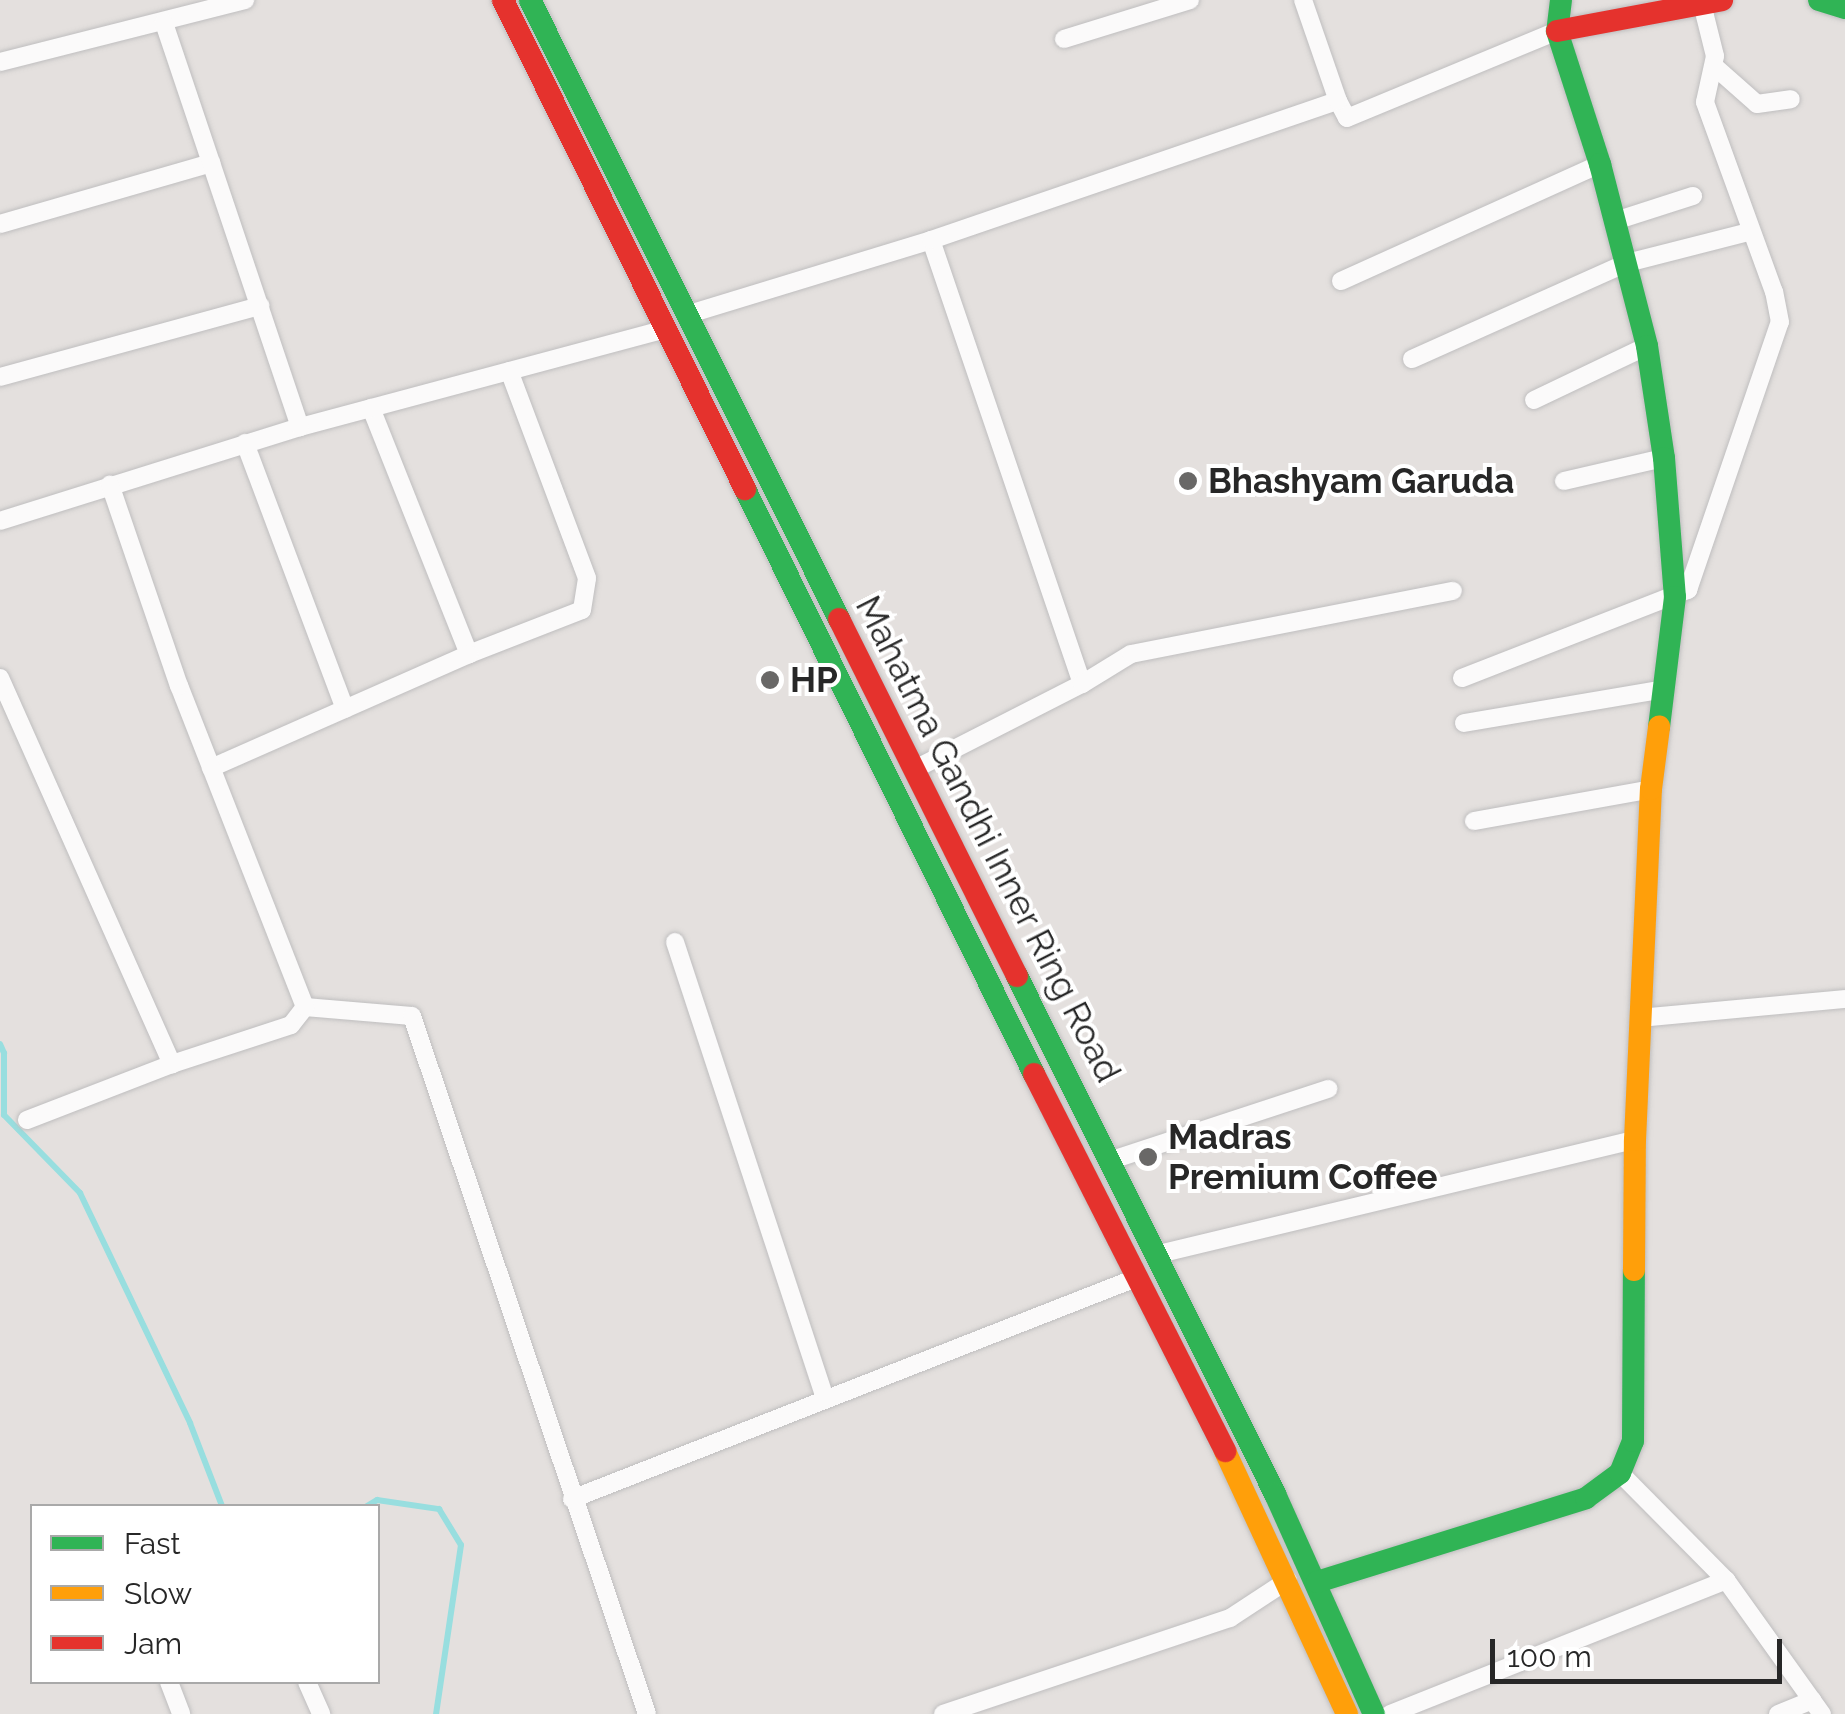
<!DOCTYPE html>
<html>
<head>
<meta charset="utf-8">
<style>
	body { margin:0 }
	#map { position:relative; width:1845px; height:1714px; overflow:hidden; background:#e4e0de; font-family:Raleway,sans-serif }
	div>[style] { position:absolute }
	.stream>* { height:6px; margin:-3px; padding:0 3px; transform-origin:3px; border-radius:3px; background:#98dedf }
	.roads { filter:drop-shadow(0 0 2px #bfbebf) drop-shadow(0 0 2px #bfbebf) }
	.street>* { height:18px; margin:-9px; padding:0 9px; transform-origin:9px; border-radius:9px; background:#fbfafa }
	.fast>* { height:22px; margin:-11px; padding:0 11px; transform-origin:11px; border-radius:11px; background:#30b455 }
	.slow>* { height:22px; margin:-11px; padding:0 11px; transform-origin:11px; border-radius:11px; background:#ff9f0a }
	.jam>* { height:22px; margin:-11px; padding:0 11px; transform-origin:11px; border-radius:11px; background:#e5322d }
	.dots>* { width:28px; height:28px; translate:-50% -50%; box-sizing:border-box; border:5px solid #fff; border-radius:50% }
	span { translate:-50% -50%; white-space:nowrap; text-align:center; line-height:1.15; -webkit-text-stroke:8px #fff; paint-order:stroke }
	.poi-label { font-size:35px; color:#272727; font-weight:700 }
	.left { translate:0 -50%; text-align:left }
	.street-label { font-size:35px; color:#272727 }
	.legend { position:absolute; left:30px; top:1504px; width:350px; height:180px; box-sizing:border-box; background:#fff; border:2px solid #a9a9a9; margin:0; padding:12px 18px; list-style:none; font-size:30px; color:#272727 }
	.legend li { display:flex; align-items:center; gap:20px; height:50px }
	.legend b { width:50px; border:2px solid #a9a9a9 }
	.scale { position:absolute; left:1490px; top:1639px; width:292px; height:45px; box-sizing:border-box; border:5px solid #272727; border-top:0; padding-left:12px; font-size:30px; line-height:35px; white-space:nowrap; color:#272727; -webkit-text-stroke:8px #fff; paint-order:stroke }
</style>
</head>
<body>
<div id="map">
	<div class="stream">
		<div style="left:0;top:1044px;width:10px;rotate:66deg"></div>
		<div style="left:4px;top:1053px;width:62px;rotate:90deg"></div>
		<div style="left:4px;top:1115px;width:109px;rotate:45.7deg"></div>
		<div style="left:80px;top:1193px;width:255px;rotate:64.4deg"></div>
		<div style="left:190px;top:1423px;width:89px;rotate:68.9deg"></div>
		<div style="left:367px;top:1506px;width:12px;rotate:-31deg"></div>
		<div style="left:377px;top:1500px;width:63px;rotate:8.3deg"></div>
		<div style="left:439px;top:1509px;width:42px;rotate:58.6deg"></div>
		<div style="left:461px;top:1545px;width:171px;rotate:98.4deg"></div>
	</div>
	<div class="roads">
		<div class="street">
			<div style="left:1064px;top:39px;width:132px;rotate:-17.2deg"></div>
			<div style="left:0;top:62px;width:253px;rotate:-14.2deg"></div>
			<div style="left:1714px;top:66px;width:57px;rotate:41.5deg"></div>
			<div style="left:1757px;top:104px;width:34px;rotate:-8deg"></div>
			<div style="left:1338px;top:101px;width:19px;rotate:62deg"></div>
			<div style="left:1347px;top:118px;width:227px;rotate:-22.5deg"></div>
			<div style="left:1615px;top:221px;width:82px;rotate:-17.8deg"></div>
			<div style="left:0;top:224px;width:220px;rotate:-16.1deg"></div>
			<div style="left:931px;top:240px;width:469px;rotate:71.2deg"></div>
			<div style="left:1341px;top:281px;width:284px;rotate:-24.3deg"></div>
			<div style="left:686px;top:315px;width:256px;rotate:-17deg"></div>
			<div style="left:931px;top:240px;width:430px;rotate:-18.9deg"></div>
			<div style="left:1338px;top:101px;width:107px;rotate:-109.1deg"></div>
			<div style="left:1412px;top:359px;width:235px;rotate:-24.1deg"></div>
			<div style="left:1627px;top:263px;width:126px;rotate:-14.3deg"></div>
			<div style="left:0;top:377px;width:270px;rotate:-15.3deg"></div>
			<div style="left:1534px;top:400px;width:125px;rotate:-25.5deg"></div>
			<div style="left:371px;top:408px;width:265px;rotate:68.3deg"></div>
			<div style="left:469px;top:654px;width:121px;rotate:-21.3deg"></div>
			<div style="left:582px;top:610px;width:32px;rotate:-81deg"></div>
			<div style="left:587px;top:578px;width:221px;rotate:-110.6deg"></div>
			<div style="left:300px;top:427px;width:380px;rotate:-15deg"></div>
			<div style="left:245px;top:443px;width:284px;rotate:69.4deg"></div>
			<div style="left:1564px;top:481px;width:103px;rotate:-13deg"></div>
			<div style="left:0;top:521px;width:314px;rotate:-17.4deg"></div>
			<div style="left:300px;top:427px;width:427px;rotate:-108.6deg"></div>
			<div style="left:0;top:678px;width:423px;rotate:66deg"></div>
			<div style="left:1462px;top:678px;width:243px;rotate:-21.3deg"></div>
			<div style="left:1688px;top:590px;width:283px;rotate:-71.1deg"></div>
			<div style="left:1780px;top:322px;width:31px;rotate:-101deg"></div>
			<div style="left:1774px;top:292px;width:202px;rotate:-110deg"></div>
			<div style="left:1705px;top:102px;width:47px;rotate:-77.7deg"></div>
			<div style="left:1715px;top:56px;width:54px;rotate:-104deg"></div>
			<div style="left:1464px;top:723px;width:203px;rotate:-9.6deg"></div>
			<div style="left:211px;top:768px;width:282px;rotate:-23.8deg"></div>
			<div style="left:915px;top:769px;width:187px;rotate:-27deg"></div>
			<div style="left:1082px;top:684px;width:57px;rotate:-31.5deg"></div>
			<div style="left:1131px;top:654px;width:328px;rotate:-11.1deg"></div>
			<div style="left:1474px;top:821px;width:180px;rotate:-10.2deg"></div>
			<div style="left:675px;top:942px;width:480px;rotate:71.8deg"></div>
			<div style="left:305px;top:1007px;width:107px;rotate:4.8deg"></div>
			<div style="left:412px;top:1016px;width:736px;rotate:71.39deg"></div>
			<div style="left:1640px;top:1018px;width:206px;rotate:-5.3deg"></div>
			<div style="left:27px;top:1120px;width:155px;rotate:-21.1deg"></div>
			<div style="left:172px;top:1064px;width:125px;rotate:-18.1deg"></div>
			<div style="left:291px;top:1025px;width:23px;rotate:-52deg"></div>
			<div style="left:305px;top:1007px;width:345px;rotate:-111.4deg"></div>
			<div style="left:179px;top:686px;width:213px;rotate:-108.9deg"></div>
			<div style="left:1109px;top:1161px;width:231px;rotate:-18.2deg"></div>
			<div style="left:1155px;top:1255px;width:494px;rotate:-13.5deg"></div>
			<div style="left:1620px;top:1473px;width:151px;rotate:45.3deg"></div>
			<div style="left:1726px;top:1580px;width:165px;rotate:54.4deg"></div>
			<div style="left:572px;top:1499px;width:606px;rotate:-21.4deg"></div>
			<div style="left:169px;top:1682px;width:34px;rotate:69deg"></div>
			<div style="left:307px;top:1682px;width:35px;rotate:66deg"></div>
			<div style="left:943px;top:1714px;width:303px;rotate:-18.5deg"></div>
			<div style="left:1230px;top:1618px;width:69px;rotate:-33.2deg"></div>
			<div style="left:1390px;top:1714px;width:362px;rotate:-21.7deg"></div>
			<div style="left:1778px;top:1714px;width:37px;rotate:-22deg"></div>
		</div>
		<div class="fast">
			<div style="left:530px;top:0;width:692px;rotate:63.47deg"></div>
			<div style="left:1561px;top:0;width:31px;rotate:97deg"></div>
			<div style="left:1557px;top:31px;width:140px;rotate:72.1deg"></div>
			<div style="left:1600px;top:164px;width:188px;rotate:75.5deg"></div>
			<div style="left:1647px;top:346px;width:113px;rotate:81.4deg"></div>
			<div style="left:1664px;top:458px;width:139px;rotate:85.5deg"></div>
			<div style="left:1675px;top:597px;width:131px;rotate:97deg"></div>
			<div style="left:1819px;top:0;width:27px;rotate:17deg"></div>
			<div style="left:745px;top:489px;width:652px;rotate:63.71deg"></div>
			<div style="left:1017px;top:976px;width:579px;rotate:63.52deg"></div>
			<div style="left:1275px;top:1494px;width:241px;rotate:65.8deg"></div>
			<div style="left:1317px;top:1582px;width:282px;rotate:-17.3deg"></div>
			<div style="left:1586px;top:1498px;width:42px;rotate:-36.3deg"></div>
			<div style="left:1620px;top:1473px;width:35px;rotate:-68deg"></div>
			<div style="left:1633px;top:1441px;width:171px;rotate:-89.7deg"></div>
		</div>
		<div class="slow">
			<div style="left:1634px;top:1270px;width:130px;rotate:-89.6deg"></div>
			<div style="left:1635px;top:1140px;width:351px;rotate:-87.4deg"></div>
			<div style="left:1651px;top:789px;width:63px;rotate:-82.6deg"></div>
			<div style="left:1225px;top:1451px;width:290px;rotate:65.1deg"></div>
		</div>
		<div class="jam">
			<div style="left:503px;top:0;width:546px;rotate:63.67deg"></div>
			<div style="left:1557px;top:31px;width:168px;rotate:-10.6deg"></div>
			<div style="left:839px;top:619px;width:399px;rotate:63.5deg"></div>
			<div style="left:1034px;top:1074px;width:423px;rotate:63.1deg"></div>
		</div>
	</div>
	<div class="dots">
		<div style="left:1188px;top:481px;background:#696867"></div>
		<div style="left:770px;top:680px;background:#696867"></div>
		<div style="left:1148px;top:1157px;background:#696867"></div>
	</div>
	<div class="poi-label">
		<span class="left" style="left:1208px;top:481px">Bhashyam Garuda</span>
		<span class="left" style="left:790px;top:680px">HP</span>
		<span class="left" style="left:1168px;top:1157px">Madras<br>Premium Coffee</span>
	</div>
	<div class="street-label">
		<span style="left:988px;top:839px;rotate:63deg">Mahatma Gandhi Inner Ring Road</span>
	</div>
	<ul class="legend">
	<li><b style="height:12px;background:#30b455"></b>Fast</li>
	<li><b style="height:12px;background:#ff9f0a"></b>Slow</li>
	<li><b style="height:12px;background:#e5322d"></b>Jam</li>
	</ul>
	<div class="scale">100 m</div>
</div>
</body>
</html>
